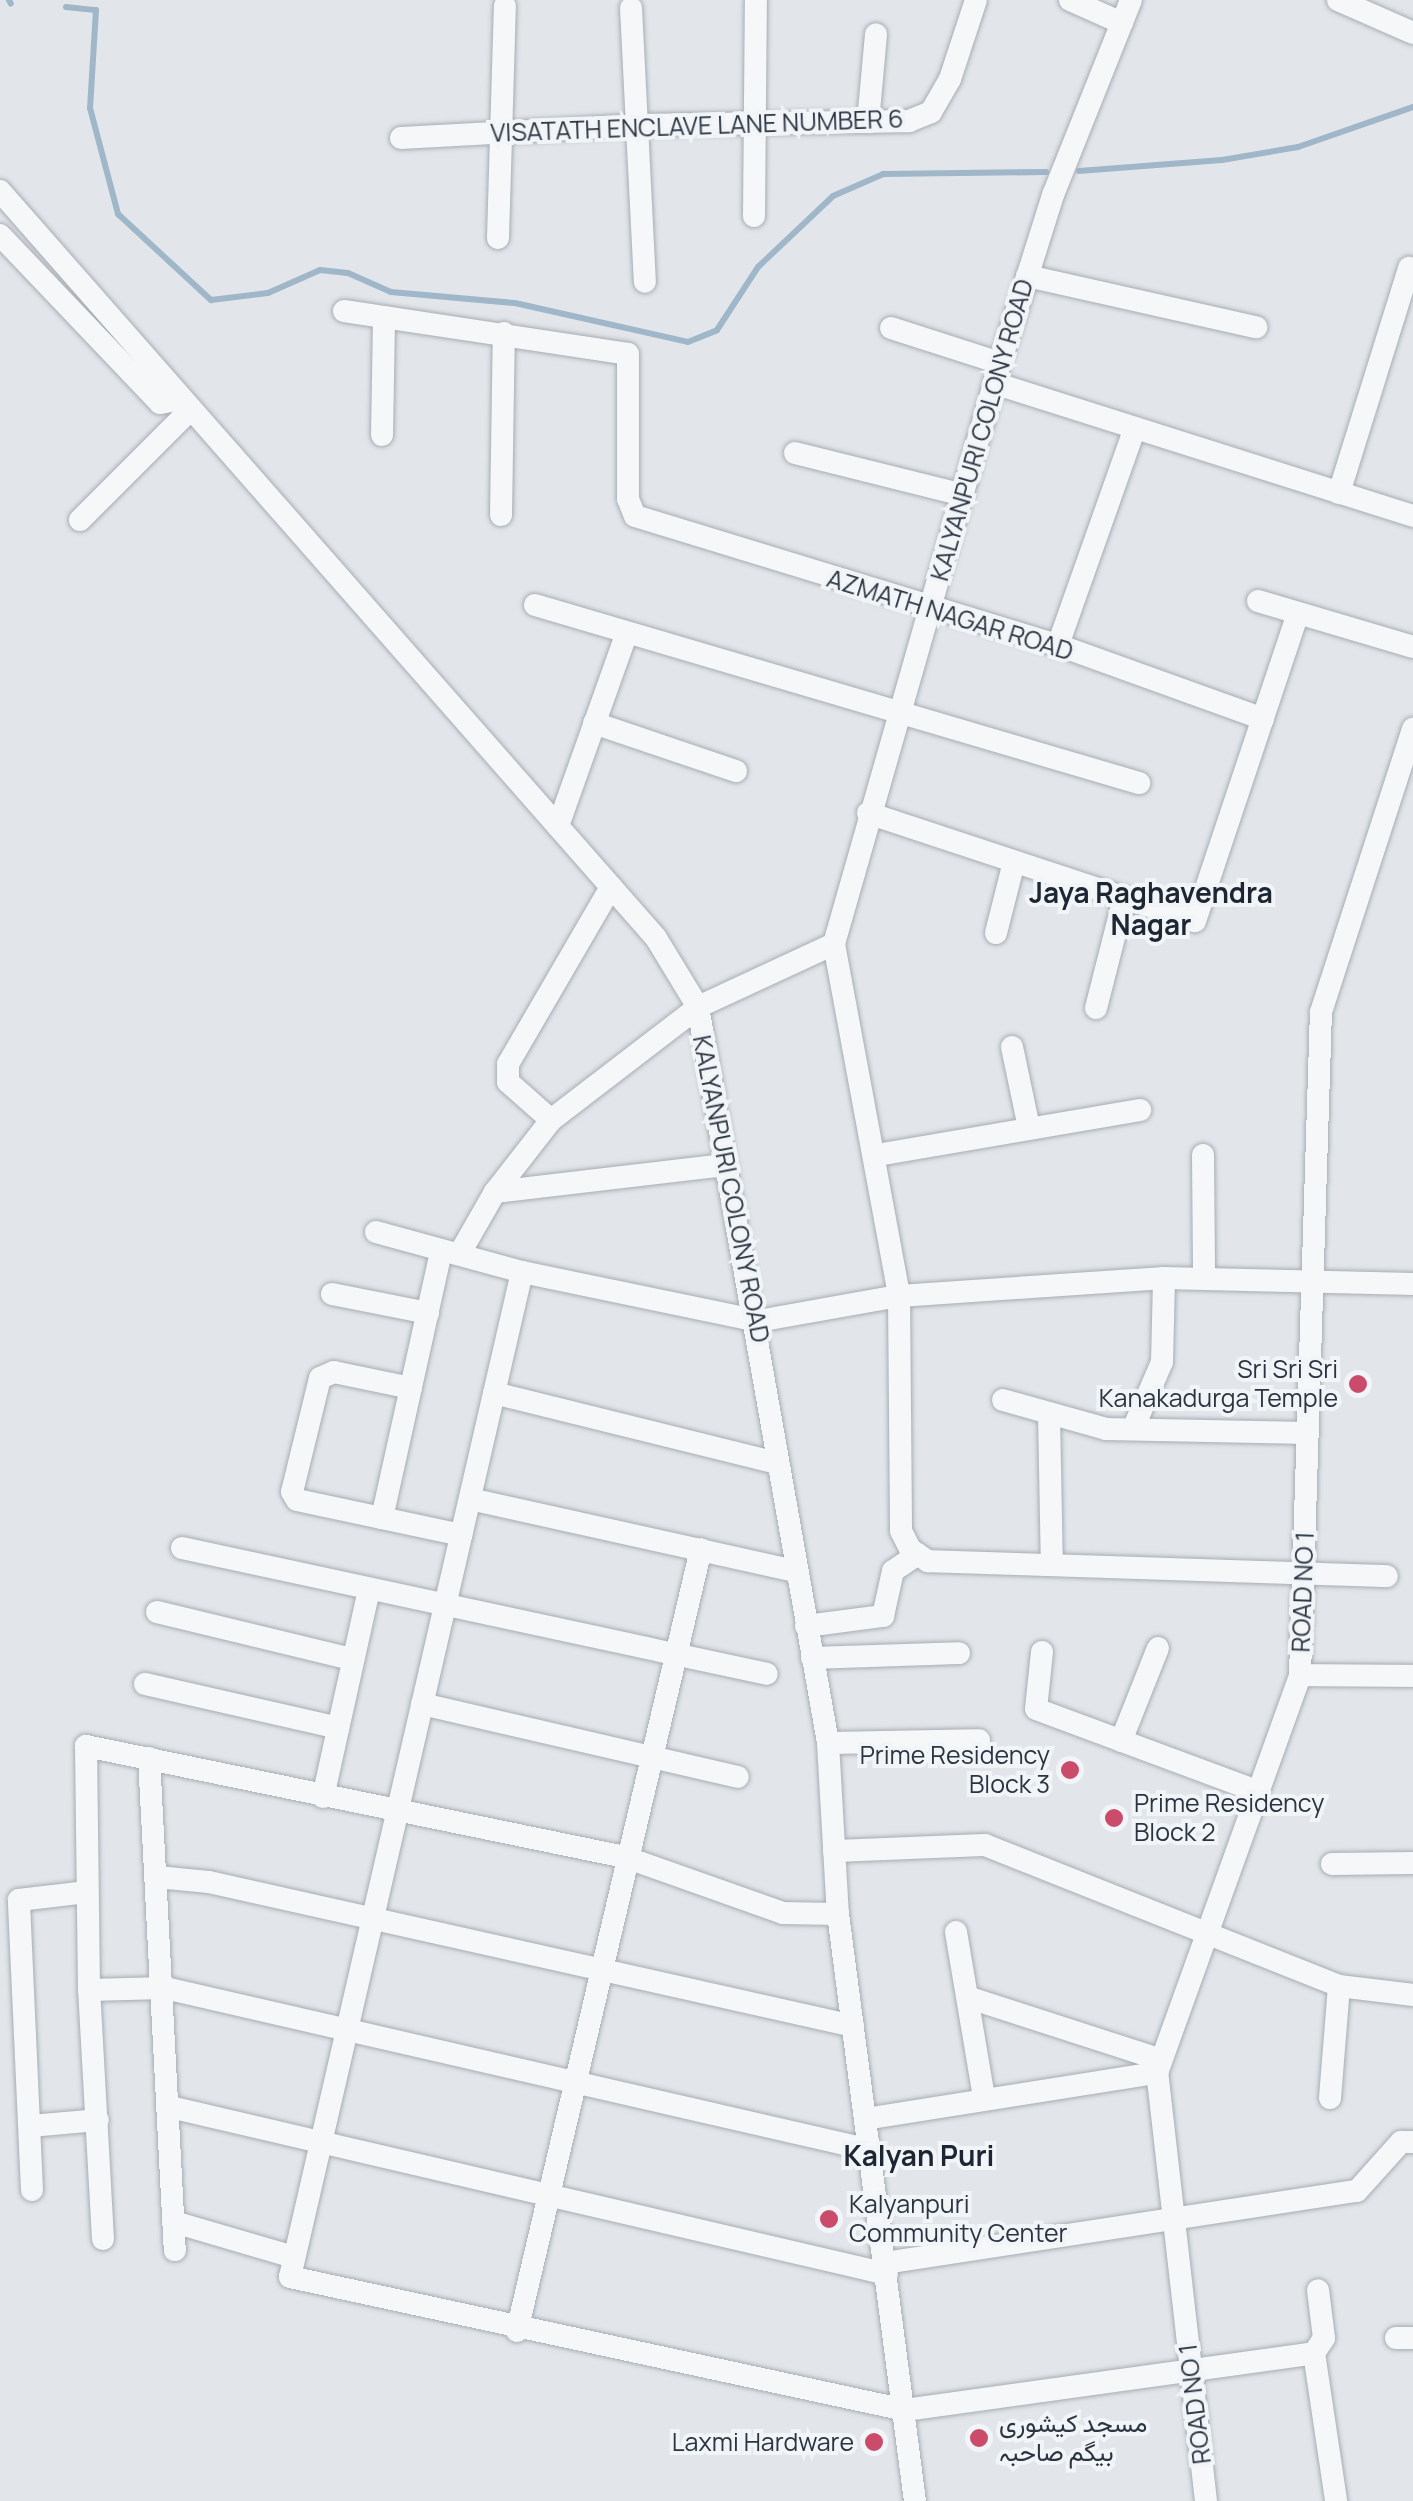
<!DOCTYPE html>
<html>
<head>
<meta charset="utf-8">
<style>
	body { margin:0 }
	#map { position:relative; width:1413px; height:2501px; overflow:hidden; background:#e2e6ea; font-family:Manrope,Vazirmatn,sans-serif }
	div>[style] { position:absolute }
	.stream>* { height:6px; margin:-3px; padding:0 3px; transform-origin:3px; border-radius:3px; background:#9fb7c9 }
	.roads { filter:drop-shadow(0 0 2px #a7adb4) drop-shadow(0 0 2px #a7adb4) }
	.minor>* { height:22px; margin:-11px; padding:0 11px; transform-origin:11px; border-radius:11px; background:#f5f7f9 }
	.dots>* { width:28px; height:28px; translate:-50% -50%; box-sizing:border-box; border:5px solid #f2f5f8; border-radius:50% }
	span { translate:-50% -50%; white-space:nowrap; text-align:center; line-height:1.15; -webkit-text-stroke:8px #f2f5f8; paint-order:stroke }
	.street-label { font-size:25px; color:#2b3542 }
	.poi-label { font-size:25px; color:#2b3542 }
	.right { translate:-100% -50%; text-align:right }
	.left { translate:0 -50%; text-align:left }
	.neighbourhood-label { font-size:28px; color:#1d2633; font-weight:700 }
</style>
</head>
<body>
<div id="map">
	<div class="stream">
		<div style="left:9px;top:0;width:4px;rotate:63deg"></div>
		<div style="left:66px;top:7px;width:30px;rotate:6deg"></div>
		<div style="left:96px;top:10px;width:98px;rotate:93.5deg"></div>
		<div style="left:90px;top:108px;width:110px;rotate:75.2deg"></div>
		<div style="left:118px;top:214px;width:127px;rotate:42.8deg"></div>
		<div style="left:211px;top:300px;width:57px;rotate:-7deg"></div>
		<div style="left:268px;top:293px;width:57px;rotate:-23.9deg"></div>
		<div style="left:320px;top:270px;width:28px;rotate:6deg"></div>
		<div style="left:348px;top:273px;width:47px;rotate:23.8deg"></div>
		<div style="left:391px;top:292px;width:124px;rotate:5.1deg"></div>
		<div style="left:515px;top:303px;width:177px;rotate:12.7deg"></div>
		<div style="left:688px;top:342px;width:31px;rotate:-22deg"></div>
		<div style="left:717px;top:330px;width:75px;rotate:-56.9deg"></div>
		<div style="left:758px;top:267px;width:103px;rotate:-43.4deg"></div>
		<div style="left:833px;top:196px;width:55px;rotate:-23.7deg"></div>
		<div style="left:883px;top:174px;width:163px;rotate:-0.7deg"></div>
		<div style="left:1079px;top:171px;width:143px;rotate:-4.4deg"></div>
		<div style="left:1222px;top:160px;width:77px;rotate:-9.7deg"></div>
		<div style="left:1298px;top:147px;width:122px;rotate:-19.2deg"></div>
	</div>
	<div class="roads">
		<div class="minor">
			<div style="left:1070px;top:0;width:57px;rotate:23.9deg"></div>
			<div style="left:1131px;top:0;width:210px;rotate:111.8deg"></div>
			<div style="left:1053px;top:195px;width:176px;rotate:107.5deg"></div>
			<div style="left:1000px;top:363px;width:604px;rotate:105.95deg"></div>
			<div style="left:834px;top:944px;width:358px;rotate:79.5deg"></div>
			<div style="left:899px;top:1296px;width:235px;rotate:89.5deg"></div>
			<div style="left:901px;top:1531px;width:20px;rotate:63deg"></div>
			<div style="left:910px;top:1549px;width:22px;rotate:34deg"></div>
			<div style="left:928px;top:1561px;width:459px;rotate:1.9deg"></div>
			<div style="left:1338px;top:0;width:82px;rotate:23.7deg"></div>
			<div style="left:631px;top:8px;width:274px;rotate:87.1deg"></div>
			<div style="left:868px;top:122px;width:88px;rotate:-84.8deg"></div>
			<div style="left:401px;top:138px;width:238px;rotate:-3.1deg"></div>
			<div style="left:639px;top:125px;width:270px;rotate:-0.8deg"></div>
			<div style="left:909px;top:121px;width:24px;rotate:-22deg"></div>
			<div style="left:931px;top:112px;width:38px;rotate:-60deg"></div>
			<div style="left:950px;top:79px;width:83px;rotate:-71.8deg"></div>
			<div style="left:0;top:191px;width:994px;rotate:48.71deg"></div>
			<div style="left:656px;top:938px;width:81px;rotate:58.7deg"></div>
			<div style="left:698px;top:1007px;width:747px;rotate:79.98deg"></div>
			<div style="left:828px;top:1743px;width:171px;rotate:86.7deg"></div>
			<div style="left:838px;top:1914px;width:592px;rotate:82.53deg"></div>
			<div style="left:754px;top:216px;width:216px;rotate:-89.5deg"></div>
			<div style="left:0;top:235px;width:232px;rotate:46.4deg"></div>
			<div style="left:160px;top:403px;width:22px;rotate:-10deg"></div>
			<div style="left:498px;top:238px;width:232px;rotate:-88.3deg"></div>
			<div style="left:1027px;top:276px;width:235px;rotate:12.6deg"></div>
			<div style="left:344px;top:311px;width:287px;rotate:8.6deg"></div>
			<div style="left:628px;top:354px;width:145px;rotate:90deg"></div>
			<div style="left:628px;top:499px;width:18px;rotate:68deg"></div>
			<div style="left:635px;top:516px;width:442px;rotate:17deg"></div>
			<div style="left:1058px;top:645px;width:218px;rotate:19.8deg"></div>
			<div style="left:891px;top:328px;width:114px;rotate:17.8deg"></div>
			<div style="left:994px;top:383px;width:440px;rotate:17.6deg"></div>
			<div style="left:382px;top:435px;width:118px;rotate:-89deg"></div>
			<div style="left:795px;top:453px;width:173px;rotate:14deg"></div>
			<div style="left:1339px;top:493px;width:236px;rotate:-72.7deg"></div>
			<div style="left:501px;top:515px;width:182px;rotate:-89.1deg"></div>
			<div style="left:80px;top:520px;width:156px;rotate:-45deg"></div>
			<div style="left:1258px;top:601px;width:162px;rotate:16.5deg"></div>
			<div style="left:535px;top:605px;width:630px;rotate:16.42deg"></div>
			<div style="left:1058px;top:645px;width:230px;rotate:-70.5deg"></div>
			<div style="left:594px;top:723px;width:150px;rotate:18.7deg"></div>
			<div style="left:868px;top:813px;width:344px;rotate:18.3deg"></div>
			<div style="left:1195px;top:921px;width:322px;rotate:-71.5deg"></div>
			<div style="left:558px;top:826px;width:203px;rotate:-70.4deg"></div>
			<div style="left:996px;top:933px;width:73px;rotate:-75.8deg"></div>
			<div style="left:1096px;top:1008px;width:114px;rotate:-75.7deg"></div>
			<div style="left:1012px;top:1047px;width:83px;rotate:78.1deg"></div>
			<div style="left:551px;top:1120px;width:57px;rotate:-138.5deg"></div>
			<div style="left:508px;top:1082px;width:18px;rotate:-90deg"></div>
			<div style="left:508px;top:1064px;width:205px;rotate:-59.8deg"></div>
			<div style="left:877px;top:1155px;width:267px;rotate:-9.7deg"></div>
			<div style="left:1203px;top:1155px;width:123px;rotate:89.5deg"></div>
			<div style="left:495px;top:1192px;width:231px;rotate:-6.7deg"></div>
			<div style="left:376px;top:1232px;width:151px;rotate:15.3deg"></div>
			<div style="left:522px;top:1272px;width:241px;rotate:11.7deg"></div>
			<div style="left:758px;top:1321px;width:143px;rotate:-10.1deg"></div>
			<div style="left:899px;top:1296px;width:266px;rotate:-3.9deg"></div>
			<div style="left:1164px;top:1278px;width:249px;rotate:1.4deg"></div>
			<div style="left:460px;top:1253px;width:70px;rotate:-60.2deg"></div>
			<div style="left:495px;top:1192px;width:91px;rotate:-52.1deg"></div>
			<div style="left:551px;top:1120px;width:185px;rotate:-37.5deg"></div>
			<div style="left:698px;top:1007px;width:150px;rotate:-24.9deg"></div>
			<div style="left:522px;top:1272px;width:1031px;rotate:103deg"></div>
			<div style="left:290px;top:2277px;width:629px;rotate:12.2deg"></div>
			<div style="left:905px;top:2410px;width:413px;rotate:-7.9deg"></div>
			<div style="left:1314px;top:2353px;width:18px;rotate:-56deg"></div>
			<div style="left:1324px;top:2338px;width:48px;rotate:-97.1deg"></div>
			<div style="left:332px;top:1294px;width:98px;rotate:11.2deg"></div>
			<div style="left:411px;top:1388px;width:79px;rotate:-168.3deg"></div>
			<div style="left:334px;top:1372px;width:15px;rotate:157deg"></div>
			<div style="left:320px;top:1378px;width:117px;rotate:103.8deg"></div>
			<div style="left:292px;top:1492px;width:9px;rotate:58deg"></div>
			<div style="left:297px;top:1500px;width:168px;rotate:12deg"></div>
			<div style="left:494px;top:1393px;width:292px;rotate:13.9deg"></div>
			<div style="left:1003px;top:1400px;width:107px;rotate:15.7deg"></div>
			<div style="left:1106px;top:1429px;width:202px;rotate:1.1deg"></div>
			<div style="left:1049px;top:1415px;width:150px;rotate:88.9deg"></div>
			<div style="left:1133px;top:1429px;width:73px;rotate:-66.6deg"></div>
			<div style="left:1162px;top:1362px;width:84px;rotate:-88.6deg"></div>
			<div style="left:470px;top:1499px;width:334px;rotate:12.5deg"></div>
			<div style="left:382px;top:1518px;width:273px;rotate:-77.5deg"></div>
			<div style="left:182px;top:1548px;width:598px;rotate:12.15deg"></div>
			<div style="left:157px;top:1612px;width:201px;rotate:13.6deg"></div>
			<div style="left:806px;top:1626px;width:78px;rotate:-7.4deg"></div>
			<div style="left:883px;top:1616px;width:46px;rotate:-77.5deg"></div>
			<div style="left:893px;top:1571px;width:30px;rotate:-34deg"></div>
			<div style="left:1042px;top:1652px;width:57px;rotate:96deg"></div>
			<div style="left:1036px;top:1709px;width:235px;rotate:20.4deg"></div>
			<div style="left:812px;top:1658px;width:147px;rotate:-1.9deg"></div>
			<div style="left:1300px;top:1675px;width:113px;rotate:0.5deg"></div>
			<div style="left:145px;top:1684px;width:198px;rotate:12.8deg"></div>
			<div style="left:422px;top:1704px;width:324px;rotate:13deg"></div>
			<div style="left:1121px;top:1741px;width:100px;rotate:-68.3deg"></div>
			<div style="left:828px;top:1743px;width:151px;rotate:-1.1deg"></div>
			<div style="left:149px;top:1758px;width:493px;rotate:87deg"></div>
			<div style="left:323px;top:1797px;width:212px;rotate:-77.5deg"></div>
			<div style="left:834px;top:1851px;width:151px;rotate:-2.3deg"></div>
			<div style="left:985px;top:1845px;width:381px;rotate:21.7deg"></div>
			<div style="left:1339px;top:1986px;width:75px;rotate:6.9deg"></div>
			<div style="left:1332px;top:1864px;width:81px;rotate:-0.7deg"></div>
			<div style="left:157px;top:1877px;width:52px;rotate:5.5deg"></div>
			<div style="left:209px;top:1882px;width:660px;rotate:12.6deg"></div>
			<div style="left:956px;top:1932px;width:168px;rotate:80.4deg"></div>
			<div style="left:89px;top:1990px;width:76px;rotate:-1.5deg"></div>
			<div style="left:165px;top:1988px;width:723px;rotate:12.94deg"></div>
			<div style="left:970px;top:1998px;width:199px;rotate:17.9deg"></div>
			<div style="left:1330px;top:2098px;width:112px;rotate:-85.4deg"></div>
			<div style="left:170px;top:2107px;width:736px;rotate:13.11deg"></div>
			<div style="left:865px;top:2119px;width:296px;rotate:-9deg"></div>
			<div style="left:30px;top:2126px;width:68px;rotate:-5deg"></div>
			<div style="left:32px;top:2190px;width:290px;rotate:-92.6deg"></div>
			<div style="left:19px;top:1900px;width:68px;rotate:-6.7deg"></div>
			<div style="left:174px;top:2222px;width:125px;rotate:16.3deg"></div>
			<div style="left:103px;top:2239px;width:249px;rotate:-93.2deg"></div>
			<div style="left:89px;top:1990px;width:244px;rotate:-90.7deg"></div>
			<div style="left:86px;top:1746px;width:550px;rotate:11.64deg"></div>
			<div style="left:625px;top:1857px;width:168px;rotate:19.5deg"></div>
			<div style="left:783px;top:1913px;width:55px;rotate:1deg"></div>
			<div style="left:885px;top:2263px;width:477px;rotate:-8.7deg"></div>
			<div style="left:1357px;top:2191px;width:66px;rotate:-48.1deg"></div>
			<div style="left:1401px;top:2142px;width:12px"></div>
			<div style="left:517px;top:2331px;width:803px;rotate:-76.76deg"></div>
			<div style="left:1396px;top:2338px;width:17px"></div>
			<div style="left:1314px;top:2353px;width:150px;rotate:81.5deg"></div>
			<div style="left:1206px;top:2501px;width:431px;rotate:-96.5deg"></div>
			<div style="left:1157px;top:2073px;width:423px;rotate:-70.2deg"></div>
			<div style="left:1300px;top:1675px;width:663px;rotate:-88.19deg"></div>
			<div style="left:1321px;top:1012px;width:298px;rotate:-72deg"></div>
		</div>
	</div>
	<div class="dots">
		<div style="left:1358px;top:1384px;background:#cb4c6a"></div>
		<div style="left:1070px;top:1770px;background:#cb4c6a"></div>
		<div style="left:1114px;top:1818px;background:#cb4c6a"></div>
		<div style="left:829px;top:2219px;background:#cb4c6a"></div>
		<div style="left:979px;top:2438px;background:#cb4c6a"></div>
		<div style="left:874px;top:2442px;background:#cb4c6a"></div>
	</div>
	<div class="street-label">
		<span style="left:697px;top:126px;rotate:-2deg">VISATATH ENCLAVE LANE NUMBER 6</span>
		<span style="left:982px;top:430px;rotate:-74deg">KALYANPURI COLONY ROAD</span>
		<span style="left:950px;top:615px;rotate:17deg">AZMATH NAGAR ROAD</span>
		<span style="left:731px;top:1189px;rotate:79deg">KALYANPURI COLONY ROAD</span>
		<span style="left:1303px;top:1592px;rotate:-88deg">ROAD NO 1</span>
		<span style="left:1195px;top:2404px;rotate:-97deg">ROAD NO 1</span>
	</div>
	<div class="poi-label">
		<span class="right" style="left:1338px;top:1384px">Sri Sri Sri<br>Kanakadurga Temple</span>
		<span class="right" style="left:1050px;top:1770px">Prime Residency<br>Block 3</span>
		<span class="left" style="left:1134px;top:1818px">Prime Residency<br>Block 2</span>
		<span class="left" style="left:849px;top:2219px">Kalyanpuri<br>Community Center</span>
		<span class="left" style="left:999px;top:2438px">مسجد کیشوری<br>بیگم صاحبہ</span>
		<span class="right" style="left:854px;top:2442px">Laxmi Hardware</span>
	</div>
	<div class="neighbourhood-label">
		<span style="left:1151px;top:908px">Jaya Raghavendra<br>Nagar</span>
		<span style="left:919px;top:2155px">Kalyan Puri</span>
	</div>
</div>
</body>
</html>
